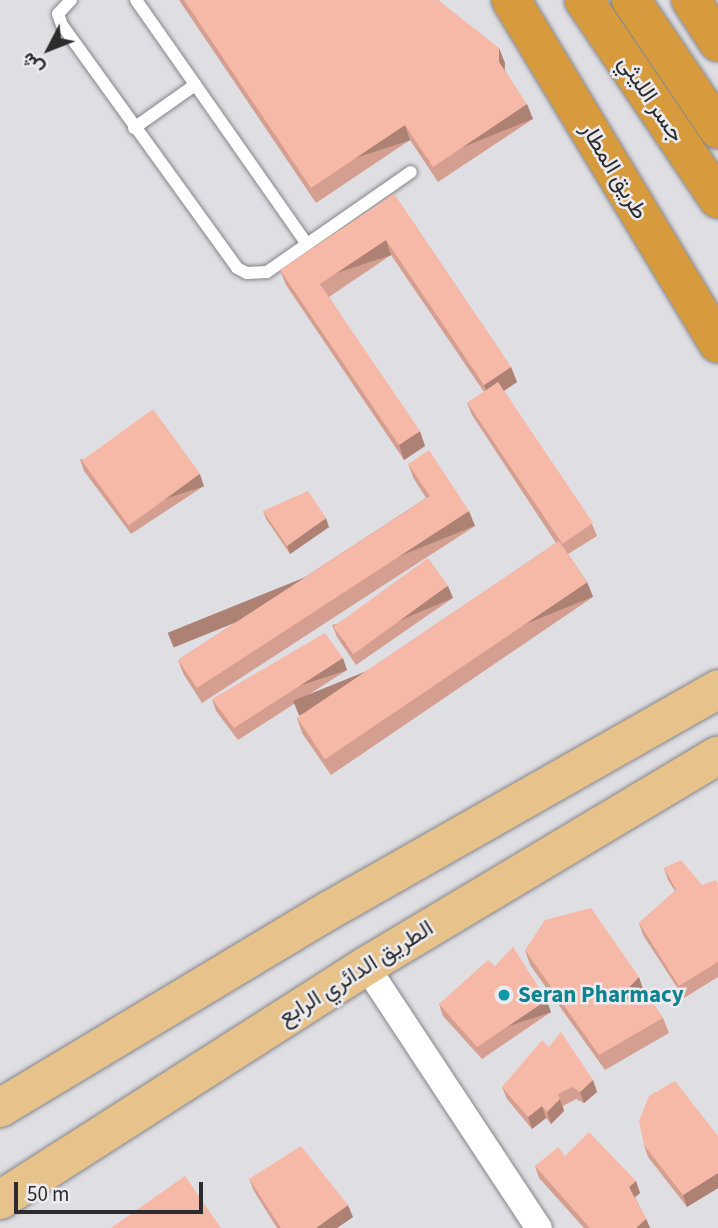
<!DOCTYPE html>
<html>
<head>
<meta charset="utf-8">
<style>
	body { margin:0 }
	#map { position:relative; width:718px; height:1228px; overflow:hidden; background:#dfdee3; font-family:"Source Sans 3",Vazirmatn,sans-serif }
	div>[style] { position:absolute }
	.roads { filter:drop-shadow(0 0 2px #858589) drop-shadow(0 0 2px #858589) }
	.lane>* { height:12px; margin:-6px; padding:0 6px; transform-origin:6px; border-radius:6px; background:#fff }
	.street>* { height:26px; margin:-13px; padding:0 13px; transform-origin:13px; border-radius:13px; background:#fff }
	.primary>* { height:38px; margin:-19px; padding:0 19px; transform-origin:19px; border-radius:19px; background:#e7c38b }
	.highway>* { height:38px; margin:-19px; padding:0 19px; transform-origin:19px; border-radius:19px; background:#d79b3d }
	.wall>* { inset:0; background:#d49f90 }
	.shaded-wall>* { inset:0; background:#ad8275; transform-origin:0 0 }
	.building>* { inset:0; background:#f7b9a7; transform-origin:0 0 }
	.dots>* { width:19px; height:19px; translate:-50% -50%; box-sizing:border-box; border:4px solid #ecebf0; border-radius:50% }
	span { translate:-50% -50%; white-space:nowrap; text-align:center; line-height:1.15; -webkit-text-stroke:5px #ecebf0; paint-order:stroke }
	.street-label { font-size:23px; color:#2c2c2e }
	.culture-label { font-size:23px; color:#0d838f; font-weight:700 }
	.left { translate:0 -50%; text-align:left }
	.north { position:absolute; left:14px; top:14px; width:70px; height:70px; -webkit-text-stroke:5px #ecebf0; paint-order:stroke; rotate:228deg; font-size:19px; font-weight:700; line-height:28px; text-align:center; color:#2c2c2e }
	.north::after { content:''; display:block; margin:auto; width:24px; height:32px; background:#2c2c2e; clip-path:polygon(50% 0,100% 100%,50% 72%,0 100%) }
	.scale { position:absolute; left:14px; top:1182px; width:189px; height:32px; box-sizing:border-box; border:4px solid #2c2c2e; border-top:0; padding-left:9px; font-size:21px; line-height:24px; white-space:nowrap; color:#2c2c2e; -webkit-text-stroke:5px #ecebf0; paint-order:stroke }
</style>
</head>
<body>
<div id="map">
	<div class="roads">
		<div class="lane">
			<div style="left:71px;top:0;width:19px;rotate:133deg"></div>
			<div style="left:58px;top:14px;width:12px;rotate:70deg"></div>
			<div style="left:62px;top:25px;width:299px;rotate:54.2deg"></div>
			<div style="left:237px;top:268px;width:11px;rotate:27deg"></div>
			<div style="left:247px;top:273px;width:20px;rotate:-3deg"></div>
			<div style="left:267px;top:272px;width:175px;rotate:-34.8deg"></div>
			<div style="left:136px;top:0;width:298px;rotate:55deg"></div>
			<div style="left:134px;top:128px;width:75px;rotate:-35.2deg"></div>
		</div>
		<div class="street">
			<div style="left:366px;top:966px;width:314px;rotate:56.6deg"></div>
		</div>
		<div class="primary">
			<div style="left:0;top:1108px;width:383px;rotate:-31deg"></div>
			<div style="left:328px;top:911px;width:449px;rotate:-29.6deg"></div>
			<div style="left:0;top:1200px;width:434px;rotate:-32.6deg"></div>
			<div style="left:366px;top:966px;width:410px;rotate:-30.9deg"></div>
		</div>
		<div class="highway">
			<div style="left:511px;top:0;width:401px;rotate:58.9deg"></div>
			<div style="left:584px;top:0;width:240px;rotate:56deg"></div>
			<div style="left:631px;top:0;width:156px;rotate:56deg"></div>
			<div style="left:691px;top:0;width:50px;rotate:57.3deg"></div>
		</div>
	</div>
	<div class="wall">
		<div style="clip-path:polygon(179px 0,438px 0,505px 63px,505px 70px,533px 119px,438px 182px,410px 140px,316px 203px)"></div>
		<div style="clip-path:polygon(394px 194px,511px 367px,517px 382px,504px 391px,592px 524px,597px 536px,568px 554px,587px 582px,593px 597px,331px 775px,302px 733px,297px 718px,556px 543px,472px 415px,467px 403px,484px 392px,391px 255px,329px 297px,425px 446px,404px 460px,286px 285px,280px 270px)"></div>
		<div style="clip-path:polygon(80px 459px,204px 486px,131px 534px,84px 471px)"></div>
		<div style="clip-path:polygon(408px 464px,475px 526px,202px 703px,184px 675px,178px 660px,426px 498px,414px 479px)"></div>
		<div style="clip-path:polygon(263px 511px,329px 527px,290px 554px,266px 519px)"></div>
		<div style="clip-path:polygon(453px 598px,356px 665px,337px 637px,332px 625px)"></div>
		<div style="clip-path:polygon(347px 670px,238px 740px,216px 711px,212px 699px)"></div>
		<div style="clip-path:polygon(664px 868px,702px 885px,718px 884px,718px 977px,684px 998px,643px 935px,639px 923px,675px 891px,668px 880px)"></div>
		<div style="clip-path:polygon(525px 950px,643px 989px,663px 1018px,669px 1033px,605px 1070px,530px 965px)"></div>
		<div style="clip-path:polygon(495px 966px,551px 1012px,482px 1059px,443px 1016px,439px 1004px)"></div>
		<div style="clip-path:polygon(549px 1047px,593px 1080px,597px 1092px,584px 1103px,576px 1099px,563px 1106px,564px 1111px,551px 1124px,546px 1118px,532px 1129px,507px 1099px,502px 1087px)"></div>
		<div style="clip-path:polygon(718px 1136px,718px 1188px,687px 1207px,648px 1157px,644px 1145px)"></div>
		<div style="clip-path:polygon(565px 1156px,636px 1181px,640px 1193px,635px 1197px,646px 1219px,650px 1228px,584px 1228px,539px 1178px,535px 1166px)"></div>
		<div style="clip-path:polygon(249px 1179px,353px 1217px,337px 1228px,277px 1228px,254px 1191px)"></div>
	</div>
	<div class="shaded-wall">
		<div style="clip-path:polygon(499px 48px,505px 63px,504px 77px,499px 62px)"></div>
		<div style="left:527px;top:104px;width:16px;height:113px;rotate:68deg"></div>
		<div style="left:405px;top:125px;width:16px;height:113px;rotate:72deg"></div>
		<div style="left:386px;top:240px;width:16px;height:79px;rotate:72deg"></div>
		<div style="clip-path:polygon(511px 367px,517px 382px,490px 400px,484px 385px)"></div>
		<div style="clip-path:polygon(420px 431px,425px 446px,404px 460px,399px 445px)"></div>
		<div style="left:200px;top:474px;width:13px;height:87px;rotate:72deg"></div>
		<div style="left:469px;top:511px;width:16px;height:325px;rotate:68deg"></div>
		<div style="clip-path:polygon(326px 518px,329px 527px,290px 554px,287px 546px)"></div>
		<div style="left:587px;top:582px;width:16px;height:317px;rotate:68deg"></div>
		<div style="left:448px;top:586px;width:13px;height:118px;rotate:67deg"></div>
		<div style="left:343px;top:658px;width:13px;height:130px;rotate:72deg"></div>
		<div style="clip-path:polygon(639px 977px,644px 992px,623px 1014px,617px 999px)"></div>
		<div style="left:547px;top:1000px;width:13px;height:84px;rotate:72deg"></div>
		<div style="clip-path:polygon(593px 1080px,597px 1092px,584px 1103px,580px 1092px)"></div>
		<div style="clip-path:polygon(558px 1094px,564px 1111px,551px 1124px,547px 1112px)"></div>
		<div style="clip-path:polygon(542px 1106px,546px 1118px,532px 1129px,528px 1117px)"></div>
		<div style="clip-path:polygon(718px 1173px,718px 1188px,687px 1207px,683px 1195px)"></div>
		<div style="clip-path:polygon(636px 1181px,640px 1193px,633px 1199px,629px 1187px)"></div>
		<div style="clip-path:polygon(348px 1205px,353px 1217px,337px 1228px,316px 1228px)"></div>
		<div style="clip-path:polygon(646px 1219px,650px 1228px,636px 1228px)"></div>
	</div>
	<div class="building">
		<div style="clip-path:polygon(184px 0,438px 0,499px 48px,499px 62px,527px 104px,433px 167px,405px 125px,311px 188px)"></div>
		<div style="clip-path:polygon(394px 194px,511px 367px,484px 385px,386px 240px,320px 284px,420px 431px,399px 445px,280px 270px)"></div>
		<div style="left:498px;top:382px;width:170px;height:37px;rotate:56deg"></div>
		<div style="left:153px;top:409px;width:80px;height:88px;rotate:54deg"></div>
		<div style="clip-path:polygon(429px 450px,469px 511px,197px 688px,178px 660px,430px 496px,408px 464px)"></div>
		<div style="clip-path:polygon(308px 491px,326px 518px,287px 546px,263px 511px)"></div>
		<div style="left:559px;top:541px;width:50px;height:316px;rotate:56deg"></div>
		<div style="left:428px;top:558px;width:34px;height:117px;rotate:54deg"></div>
		<div style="clip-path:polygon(325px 633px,343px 658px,234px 728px,212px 699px)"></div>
		<div style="clip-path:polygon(681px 860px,702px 885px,716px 880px,718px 884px,718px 962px,679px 986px,639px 923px,676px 890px,664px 868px)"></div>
		<div style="clip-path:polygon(591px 908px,639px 977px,617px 999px,623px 1003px,644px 989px,663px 1018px,599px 1055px,525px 950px,545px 920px)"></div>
		<div style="clip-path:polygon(513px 947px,547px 1000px,477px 1047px,439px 1004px,488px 960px,495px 966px)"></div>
		<div style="clip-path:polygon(561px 1032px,593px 1080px,580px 1092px,572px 1087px,558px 1094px,560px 1099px,547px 1112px,542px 1106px,528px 1117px,502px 1087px,542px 1040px,549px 1047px)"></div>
		<div style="clip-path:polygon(675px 1081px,718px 1136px,718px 1173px,683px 1195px,644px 1145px,639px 1121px,649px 1096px)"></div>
		<div style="clip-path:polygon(589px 1132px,636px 1181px,629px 1187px,646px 1219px,636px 1228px,590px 1228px,535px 1166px,558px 1147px,565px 1156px)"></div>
		<div style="clip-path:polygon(301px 1146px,348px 1205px,316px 1228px,281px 1228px,249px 1179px)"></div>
		<div style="clip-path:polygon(185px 1176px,221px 1228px,111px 1228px)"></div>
	</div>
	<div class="dots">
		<div style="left:504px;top:995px;background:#0f9aa8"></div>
	</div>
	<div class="street-label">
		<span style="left:651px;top:99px;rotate:56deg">جسر الليثي</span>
		<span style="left:614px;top:171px;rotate:59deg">طريق المطار</span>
		<span style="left:356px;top:973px;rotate:-32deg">الطريق الدائري الرابع</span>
	</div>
	<div class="culture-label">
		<span class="left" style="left:518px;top:995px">Seran Pharmacy</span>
	</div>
	<div class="north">ش</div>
	<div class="scale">50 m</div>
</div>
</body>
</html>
